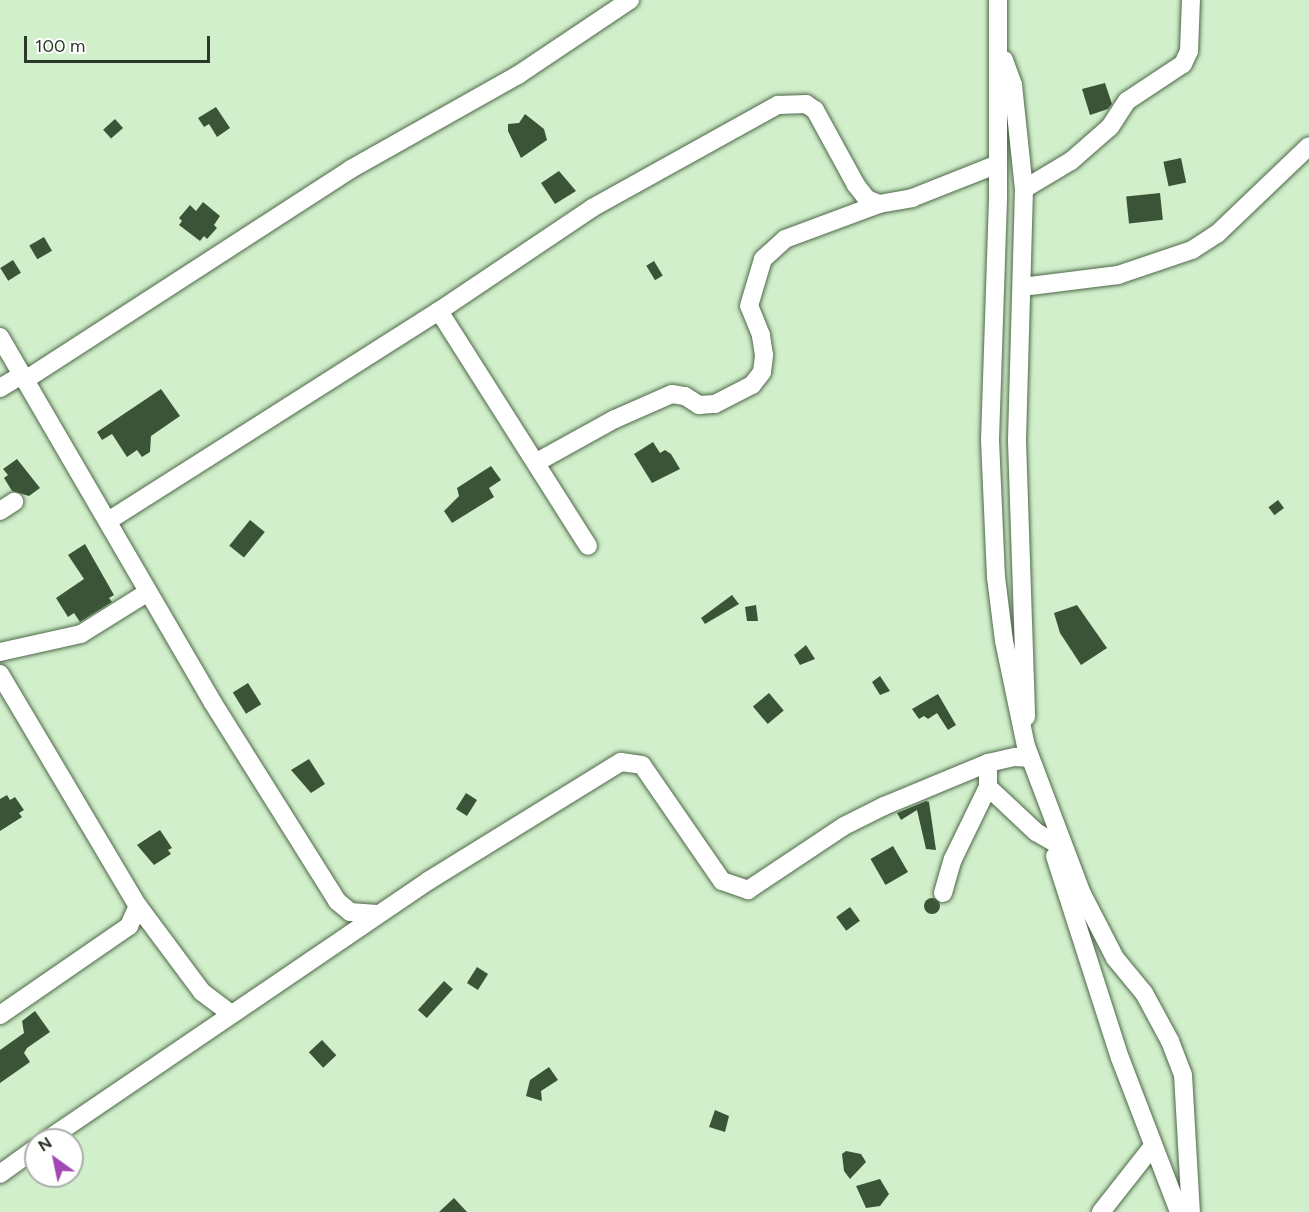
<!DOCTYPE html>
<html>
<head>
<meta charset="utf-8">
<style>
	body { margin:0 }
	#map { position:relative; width:1309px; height:1212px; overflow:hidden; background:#d1efcb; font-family:Figtree,sans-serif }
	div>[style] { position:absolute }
	.building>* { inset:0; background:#3b5437; transform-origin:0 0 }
	.round { border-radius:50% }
	.roads { filter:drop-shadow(0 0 2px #4e6849) drop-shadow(0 0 2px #4e6849) }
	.minor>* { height:18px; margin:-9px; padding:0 9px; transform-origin:9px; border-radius:9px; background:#fff }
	span { translate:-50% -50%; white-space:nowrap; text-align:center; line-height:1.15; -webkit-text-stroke:6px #fff; paint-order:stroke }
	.north { position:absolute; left:24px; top:1128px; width:60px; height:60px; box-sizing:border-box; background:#fff; border:2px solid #abafaa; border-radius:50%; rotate:327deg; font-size:16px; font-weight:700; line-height:24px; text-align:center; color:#2d382a }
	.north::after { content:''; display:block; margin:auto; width:21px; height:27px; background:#a248b4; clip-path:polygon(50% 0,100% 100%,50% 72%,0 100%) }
	.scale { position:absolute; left:24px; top:36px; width:186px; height:27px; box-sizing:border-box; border:3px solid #2d382a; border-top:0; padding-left:8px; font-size:18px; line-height:21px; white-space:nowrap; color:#2d382a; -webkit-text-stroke:4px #fff; paint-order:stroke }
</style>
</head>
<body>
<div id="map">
	<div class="building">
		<div style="clip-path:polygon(1105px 83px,1112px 104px,1108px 109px,1090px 115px,1082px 89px)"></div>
		<div style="clip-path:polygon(216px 107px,230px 128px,217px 137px,209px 124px,204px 127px,198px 118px)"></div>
		<div style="clip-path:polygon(525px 114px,544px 129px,547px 140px,521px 158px,508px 131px,508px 124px,519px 123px)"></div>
		<div style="left:115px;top:119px;width:12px;height:16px;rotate:48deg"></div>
		<div style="left:1181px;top:158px;width:25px;height:18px;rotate:78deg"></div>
		<div style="clip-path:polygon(559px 171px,576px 191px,555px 204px,541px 183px)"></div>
		<div style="left:1160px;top:193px;width:27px;height:34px;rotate:84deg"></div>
		<div style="clip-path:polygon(203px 202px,220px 216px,214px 225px,217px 228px,207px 239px,204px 236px,200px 241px,179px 225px,182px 221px,179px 218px,190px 205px,196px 211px)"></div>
		<div style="left:44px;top:237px;width:16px;height:17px;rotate:60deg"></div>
		<div style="left:13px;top:260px;width:15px;height:15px;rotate:58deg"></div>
		<div style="left:654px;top:261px;width:17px;height:9px;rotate:59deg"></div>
		<div style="clip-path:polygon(161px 389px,180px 416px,151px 436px,150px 452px,142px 457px,137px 450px,127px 457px,112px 434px,102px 440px,97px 432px)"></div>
		<div style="clip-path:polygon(653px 442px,660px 453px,665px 450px,671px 454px,680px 469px,652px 483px,634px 454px)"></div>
		<div style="clip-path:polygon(17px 459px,40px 488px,29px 496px,12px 491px,4px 478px,8px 475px,3px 469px)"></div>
		<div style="clip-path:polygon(491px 466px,501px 480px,489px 488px,494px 497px,452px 523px,444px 511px,459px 496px,457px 488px)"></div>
		<div style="left:1278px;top:500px;width:10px;height:12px;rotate:53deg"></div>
		<div style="left:250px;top:520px;width:19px;height:33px;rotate:39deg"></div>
		<div style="clip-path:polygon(85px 544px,114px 595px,109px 598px,112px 602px,80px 622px,74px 613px,68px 617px,56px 598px,84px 579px,68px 555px)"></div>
		<div style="clip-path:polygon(732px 595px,739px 604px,705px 624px,701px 618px)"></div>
		<div style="clip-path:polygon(756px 605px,758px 621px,747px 621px,745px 607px)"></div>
		<div style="clip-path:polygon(1077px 605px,1107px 648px,1081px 665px,1060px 633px,1054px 613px)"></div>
		<div style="clip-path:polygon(806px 645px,815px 659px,800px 665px,794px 655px)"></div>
		<div style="clip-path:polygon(880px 676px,890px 691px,880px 695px,872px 682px)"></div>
		<div style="left:248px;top:683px;width:25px;height:18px;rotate:58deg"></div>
		<div style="left:769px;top:693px;width:23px;height:21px;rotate:50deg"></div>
		<div style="clip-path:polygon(938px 694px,956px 725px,948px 730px,937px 713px,928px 719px,924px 716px,919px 719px,912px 709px)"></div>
		<div style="clip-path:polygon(309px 759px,325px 784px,311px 793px,291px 770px)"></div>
		<div style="left:466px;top:793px;width:13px;height:19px;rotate:32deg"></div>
		<div style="clip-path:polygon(7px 795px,10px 800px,15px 797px,24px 810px,19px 813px,22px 817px,0 831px,0 799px)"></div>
		<div style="clip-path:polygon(926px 801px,929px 802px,936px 850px,926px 849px,917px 810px,901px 820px,897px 813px)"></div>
		<div style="clip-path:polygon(160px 830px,172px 848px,168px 850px,171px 854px,154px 865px,137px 845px)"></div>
		<div style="left:893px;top:846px;width:30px;height:26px;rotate:60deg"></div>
		<div class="round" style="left:924px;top:898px;width:16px;height:16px"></div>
		<div style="left:850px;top:907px;width:17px;height:17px;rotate:54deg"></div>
		<div style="left:477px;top:967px;width:13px;height:19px;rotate:32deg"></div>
		<div style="left:444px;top:981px;width:12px;height:39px;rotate:42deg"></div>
		<div style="clip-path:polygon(35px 1011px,50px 1032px,27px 1048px,24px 1053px,30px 1062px,0 1083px,0 1050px,24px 1033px,22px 1021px)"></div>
		<div style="left:322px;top:1040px;width:21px;height:18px;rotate:47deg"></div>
		<div style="clip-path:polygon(549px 1067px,558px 1080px,541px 1091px,542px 1101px,526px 1096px,530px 1080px)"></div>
		<div style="clip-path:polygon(715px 1110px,729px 1116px,725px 1132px,709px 1127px)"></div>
		<div style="clip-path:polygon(846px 1151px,861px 1154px,866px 1162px,850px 1179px,844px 1171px,842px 1154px)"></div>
		<div style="clip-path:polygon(880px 1179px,889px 1194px,880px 1206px,866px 1208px,856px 1186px)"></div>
		<div style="clip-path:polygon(454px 1198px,467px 1212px,439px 1212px)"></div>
	</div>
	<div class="roads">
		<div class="minor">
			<div style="left:998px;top:0;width:199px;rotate:90deg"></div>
			<div style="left:998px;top:199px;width:241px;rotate:91.9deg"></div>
			<div style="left:990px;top:440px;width:137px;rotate:87.5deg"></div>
			<div style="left:996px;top:577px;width:64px;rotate:82.9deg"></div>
			<div style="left:1004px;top:641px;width:107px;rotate:78.2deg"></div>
			<div style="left:1026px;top:746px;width:158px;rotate:69.3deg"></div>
			<div style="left:1082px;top:894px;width:72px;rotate:62.7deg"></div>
			<div style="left:1115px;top:958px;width:45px;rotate:50.4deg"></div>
			<div style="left:1144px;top:993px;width:55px;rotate:61.6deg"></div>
			<div style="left:1170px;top:1041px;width:36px;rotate:69deg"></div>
			<div style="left:1183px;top:1075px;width:137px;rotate:86.7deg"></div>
			<div style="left:1004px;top:60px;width:27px;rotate:70deg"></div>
			<div style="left:1013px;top:85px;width:105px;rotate:84deg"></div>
			<div style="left:1024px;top:189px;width:252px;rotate:91.6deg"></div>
			<div style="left:1017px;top:441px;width:276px;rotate:88.1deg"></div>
			<div style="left:1024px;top:189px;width:55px;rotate:-30.8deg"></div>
			<div style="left:1071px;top:161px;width:52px;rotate:-41.1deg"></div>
			<div style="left:1110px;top:127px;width:31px;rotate:-57deg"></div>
			<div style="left:1127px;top:101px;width:67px;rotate:-33.5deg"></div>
			<div style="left:1183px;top:64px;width:14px;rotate:-65deg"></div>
			<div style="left:1189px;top:51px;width:51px;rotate:-87.8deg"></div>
			<div style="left:1022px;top:287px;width:97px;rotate:-7.1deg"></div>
			<div style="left:1118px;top:275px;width:78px;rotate:-18.7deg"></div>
			<div style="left:1192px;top:250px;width:30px;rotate:-33deg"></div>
			<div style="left:1217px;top:234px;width:127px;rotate:-43.7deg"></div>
			<div style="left:439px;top:311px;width:278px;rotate:57.6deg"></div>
			<div style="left:0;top:337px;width:423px;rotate:59.8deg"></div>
			<div style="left:213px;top:703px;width:234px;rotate:57.9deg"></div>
			<div style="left:337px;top:901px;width:17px;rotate:40deg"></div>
			<div style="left:350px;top:912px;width:27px;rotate:4deg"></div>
			<div style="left:25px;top:380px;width:388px;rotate:-32.9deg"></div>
			<div style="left:351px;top:169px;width:192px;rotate:-29.4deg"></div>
			<div style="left:518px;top:75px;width:135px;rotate:-33.8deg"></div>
			<div style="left:0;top:388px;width:26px;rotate:-31deg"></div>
			<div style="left:537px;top:462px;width:89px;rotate:-28.9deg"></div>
			<div style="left:615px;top:419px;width:62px;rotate:-23.7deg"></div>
			<div style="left:672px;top:394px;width:13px;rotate:9deg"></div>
			<div style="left:685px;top:396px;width:17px;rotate:33deg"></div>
			<div style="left:699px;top:405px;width:16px;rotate:-4deg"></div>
			<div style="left:715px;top:404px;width:42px;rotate:-27.2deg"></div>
			<div style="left:752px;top:385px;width:16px;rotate:-52deg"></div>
			<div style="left:762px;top:372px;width:17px;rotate:-83deg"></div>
			<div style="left:764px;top:355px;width:20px;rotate:-99deg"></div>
			<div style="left:761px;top:335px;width:31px;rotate:-112deg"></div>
			<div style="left:749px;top:306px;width:49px;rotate:-73.4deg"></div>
			<div style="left:763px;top:259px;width:30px;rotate:-42deg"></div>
			<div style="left:785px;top:239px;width:100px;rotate:-20.4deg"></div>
			<div style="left:0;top:511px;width:17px;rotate:-33deg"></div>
			<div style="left:108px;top:521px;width:392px;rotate:-32.4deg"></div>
			<div style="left:439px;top:311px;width:184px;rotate:-33.9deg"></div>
			<div style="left:592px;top:208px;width:213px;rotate:-29deg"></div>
			<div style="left:778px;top:105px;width:28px;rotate:-2deg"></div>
			<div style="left:806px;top:104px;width:11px;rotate:34deg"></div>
			<div style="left:815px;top:110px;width:85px;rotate:61.3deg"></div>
			<div style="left:856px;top:185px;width:18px;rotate:52deg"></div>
			<div style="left:867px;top:199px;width:13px;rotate:23deg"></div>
			<div style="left:879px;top:204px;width:34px;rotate:-10deg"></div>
			<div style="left:912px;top:198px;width:92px;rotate:-21.6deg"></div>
			<div style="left:0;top:652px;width:83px;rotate:-12.5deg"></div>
			<div style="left:81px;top:634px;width:79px;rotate:-32.1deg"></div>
			<div style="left:0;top:674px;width:270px;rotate:59.3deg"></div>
			<div style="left:138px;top:906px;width:107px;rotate:53.3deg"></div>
			<div style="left:202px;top:992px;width:36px;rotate:37deg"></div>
			<div style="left:988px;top:787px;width:66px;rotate:43.2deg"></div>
			<div style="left:1036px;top:832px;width:32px;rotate:30deg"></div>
			<div style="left:1055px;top:856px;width:212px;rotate:72.2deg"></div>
			<div style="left:1120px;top:1058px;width:165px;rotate:69deg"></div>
			<div style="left:943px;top:893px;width:35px;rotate:-74deg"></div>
			<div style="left:953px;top:859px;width:80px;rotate:-64.1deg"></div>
			<div style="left:988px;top:787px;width:24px;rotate:-90deg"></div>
			<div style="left:0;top:1015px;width:157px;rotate:-34.6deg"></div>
			<div style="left:129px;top:926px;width:22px;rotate:-66deg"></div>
			<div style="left:47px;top:1140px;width:461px;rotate:-34.2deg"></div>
			<div style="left:428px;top:881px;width:227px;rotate:-31.7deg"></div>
			<div style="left:621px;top:762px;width:21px;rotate:8deg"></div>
			<div style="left:642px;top:765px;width:141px;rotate:55.4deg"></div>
			<div style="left:722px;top:881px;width:28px;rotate:19deg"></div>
			<div style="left:748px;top:890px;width:115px;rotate:-33.7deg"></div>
			<div style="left:844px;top:826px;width:45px;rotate:-26.6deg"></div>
			<div style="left:884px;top:806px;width:113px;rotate:-22.5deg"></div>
			<div style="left:988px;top:763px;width:28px;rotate:-13deg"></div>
			<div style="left:1015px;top:757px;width:15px;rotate:4deg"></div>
			<div style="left:0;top:1174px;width:44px;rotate:-35.8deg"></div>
			<div style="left:1101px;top:1212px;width:84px;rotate:-51.8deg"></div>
		</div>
	</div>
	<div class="north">N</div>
	<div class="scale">100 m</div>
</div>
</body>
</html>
